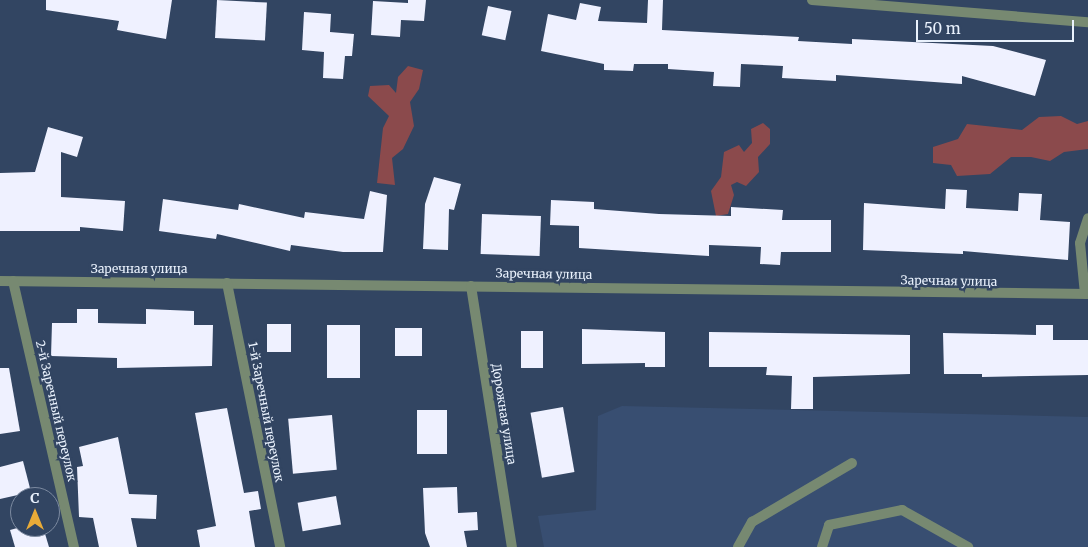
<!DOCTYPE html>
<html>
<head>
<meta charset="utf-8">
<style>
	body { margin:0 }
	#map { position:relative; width:1088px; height:547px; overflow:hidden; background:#324562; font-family:Merriweather,serif }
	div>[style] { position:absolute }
	.built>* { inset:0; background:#384e71 }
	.green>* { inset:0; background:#8b4a4c }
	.building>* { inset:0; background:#eff1ff; transform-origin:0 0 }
	.lane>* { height:10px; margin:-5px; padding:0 5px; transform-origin:5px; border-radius:5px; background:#778971 }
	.street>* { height:10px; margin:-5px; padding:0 5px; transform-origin:5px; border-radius:5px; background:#778971 }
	span { translate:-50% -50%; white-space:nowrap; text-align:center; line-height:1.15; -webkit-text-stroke:5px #324562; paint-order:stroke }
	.street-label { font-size:12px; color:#eaf2fd }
	.north { position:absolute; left:10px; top:487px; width:50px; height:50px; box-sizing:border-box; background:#324562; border:1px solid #7c8aa0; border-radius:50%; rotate:0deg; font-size:14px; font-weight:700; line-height:20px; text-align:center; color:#eaf2fd }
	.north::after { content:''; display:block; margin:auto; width:18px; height:22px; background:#e9ab38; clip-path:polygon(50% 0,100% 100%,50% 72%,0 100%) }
	.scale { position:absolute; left:916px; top:20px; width:158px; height:22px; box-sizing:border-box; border:2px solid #eaf2fd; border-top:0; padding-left:6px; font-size:15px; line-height:18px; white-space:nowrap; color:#eaf2fd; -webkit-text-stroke:4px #324562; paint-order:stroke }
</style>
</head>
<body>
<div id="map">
	<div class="built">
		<div style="clip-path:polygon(622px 406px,1088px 417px,1088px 547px,544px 547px,538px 516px,596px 510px,598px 416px)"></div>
	</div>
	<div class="green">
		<div style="clip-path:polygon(408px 66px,423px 70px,419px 89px,410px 102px,414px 126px,403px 149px,392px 158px,395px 185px,377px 183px,383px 128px,389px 116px,368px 96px,370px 86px,389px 85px,396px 93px,398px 77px)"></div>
		<div style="clip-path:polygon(1061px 116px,1077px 124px,1088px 121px,1088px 149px,1064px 152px,1050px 161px,1031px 157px,1011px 157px,990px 174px,957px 176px,951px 165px,933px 163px,933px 147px,958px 139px,967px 124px,1022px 130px,1039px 117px)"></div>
		<div style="clip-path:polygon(763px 123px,770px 129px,770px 144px,758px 157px,759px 172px,746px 186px,737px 182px,731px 185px,734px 195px,728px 214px,716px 216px,711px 191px,721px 177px,724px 152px,739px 145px,744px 152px,752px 143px,751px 129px)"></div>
	</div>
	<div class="building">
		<div style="clip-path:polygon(46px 0,172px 0,166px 39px,117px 30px,119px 21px,46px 10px)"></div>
		<div style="left:217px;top:0;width:50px;height:38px;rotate:3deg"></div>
		<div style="clip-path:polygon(408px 0,426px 0,424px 21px,401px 20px,400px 37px,371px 35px,373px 1px,408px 3px)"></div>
		<div style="clip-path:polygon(648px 0,663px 0,662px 30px,799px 37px,798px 41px,852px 44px,852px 39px,993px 46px,1046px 60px,1035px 96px,962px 76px,962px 84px,836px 75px,836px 81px,782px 78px,783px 66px,741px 64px,740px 87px,713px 86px,714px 72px,668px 69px,668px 64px,634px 64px,633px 71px,604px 70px,604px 64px,541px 51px,548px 14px,576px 20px,580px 3px,601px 7px,598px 21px,647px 23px)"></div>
		<div style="left:488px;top:6px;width:24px;height:30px;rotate:12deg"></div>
		<div style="clip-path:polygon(304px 12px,331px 14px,330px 32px,354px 34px,352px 56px,345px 56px,343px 79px,323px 78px,324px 52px,302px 50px)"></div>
		<div style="clip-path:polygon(48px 127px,83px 137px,77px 157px,61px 152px,61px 197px,125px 201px,123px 231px,80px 227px,80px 231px,0 231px,0 173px,35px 172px)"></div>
		<div style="clip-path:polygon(434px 177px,461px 184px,454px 210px,449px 209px,448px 250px,423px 249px,425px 204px)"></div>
		<div style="clip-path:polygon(946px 189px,967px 190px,966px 208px,1018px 211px,1019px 193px,1042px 194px,1040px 220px,1070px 222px,1068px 260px,963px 251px,963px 254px,863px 250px,864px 203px,945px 209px)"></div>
		<div style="clip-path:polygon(370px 191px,387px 195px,383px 252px,343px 252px,291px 245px,290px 251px,217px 234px,216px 239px,159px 231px,163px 199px,238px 210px,239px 204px,304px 218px,305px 212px,364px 219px)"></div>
		<div style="clip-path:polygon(551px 200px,594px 202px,594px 209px,659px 214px,731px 216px,731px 207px,783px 210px,782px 220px,831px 220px,831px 252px,781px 252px,780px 265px,760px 264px,761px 247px,709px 245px,709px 256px,579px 248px,579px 226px,550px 225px)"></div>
		<div style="left:482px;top:214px;width:59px;height:40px;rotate:2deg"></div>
		<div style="clip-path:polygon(77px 309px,98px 309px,98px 323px,146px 324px,146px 309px,194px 311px,194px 325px,213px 325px,212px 366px,117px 368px,117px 358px,51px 356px,52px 323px,77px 323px)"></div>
		<div style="left:267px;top:324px;width:24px;height:28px"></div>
		<div style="left:327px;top:325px;width:33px;height:53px"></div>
		<div style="clip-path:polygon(1036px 325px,1053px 325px,1053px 340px,1088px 340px,1088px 375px,982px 377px,982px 374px,944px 374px,943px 333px,1036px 335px)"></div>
		<div style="left:395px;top:328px;width:27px;height:28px"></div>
		<div style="clip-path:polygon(582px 329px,665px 332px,665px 367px,645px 367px,645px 363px,582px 364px)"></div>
		<div style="left:521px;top:331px;width:22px;height:37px"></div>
		<div style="clip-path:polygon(709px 332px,910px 335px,910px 374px,813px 377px,813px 409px,791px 409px,792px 376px,766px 375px,767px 367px,709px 367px)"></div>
		<div style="clip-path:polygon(0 368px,9px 368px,20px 431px,0 434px)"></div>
		<div style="left:563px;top:407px;width:66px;height:33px;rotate:80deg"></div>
		<div style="clip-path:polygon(227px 408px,244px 493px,258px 491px,261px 509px,249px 511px,255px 547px,200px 547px,197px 530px,216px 526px,195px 413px)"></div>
		<div style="left:417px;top:410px;width:30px;height:44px"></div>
		<div style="left:332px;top:415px;width:55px;height:44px;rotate:85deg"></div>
		<div style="clip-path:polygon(118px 437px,129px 494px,157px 495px,156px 519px,131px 518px,137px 547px,99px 547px,93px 518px,79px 517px,77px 467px,83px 466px,79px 447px)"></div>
		<div style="clip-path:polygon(23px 461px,31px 492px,0 499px,0 467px)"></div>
		<div style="clip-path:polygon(457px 487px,458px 513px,477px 512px,478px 530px,464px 531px,467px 547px,430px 547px,425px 533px,423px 488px)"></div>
		<div style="left:336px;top:496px;width:29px;height:39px;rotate:80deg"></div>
		<div style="clip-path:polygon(21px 527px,43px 527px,49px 547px,15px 547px,10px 530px)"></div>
	</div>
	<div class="lane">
		<div style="left:738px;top:547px;width:29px;rotate:-61deg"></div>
		<div style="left:752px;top:522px;width:116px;rotate:-30.5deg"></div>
		<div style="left:822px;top:547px;width:23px;rotate:-72deg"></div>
		<div style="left:829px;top:525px;width:75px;rotate:-11.6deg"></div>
		<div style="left:902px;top:510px;width:76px;rotate:29.3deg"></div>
	</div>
	<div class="street">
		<div style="left:812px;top:0;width:277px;rotate:4.6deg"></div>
		<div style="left:0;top:281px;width:1088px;rotate:0.68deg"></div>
		<div style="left:13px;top:281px;width:273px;rotate:77.1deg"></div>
		<div style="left:227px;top:283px;width:269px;rotate:78.6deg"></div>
		<div style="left:471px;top:286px;width:264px;rotate:81.1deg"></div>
		<div style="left:1085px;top:294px;width:51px;rotate:-95.6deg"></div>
		<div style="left:1080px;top:243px;width:26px;rotate:-72deg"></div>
	</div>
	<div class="street-label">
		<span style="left:139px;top:269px">Заречная улица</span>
		<span style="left:544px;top:274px;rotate:1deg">Заречная улица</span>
		<span style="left:949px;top:281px;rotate:1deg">Заречная улица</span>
		<span style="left:56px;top:411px;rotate:77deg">2-й Заречный переулок</span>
		<span style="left:266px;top:412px;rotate:79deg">1-й Заречный переулок</span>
		<span style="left:504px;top:414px;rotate:81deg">Дорожная улица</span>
	</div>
	<div class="north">С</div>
	<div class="scale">50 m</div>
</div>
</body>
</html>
